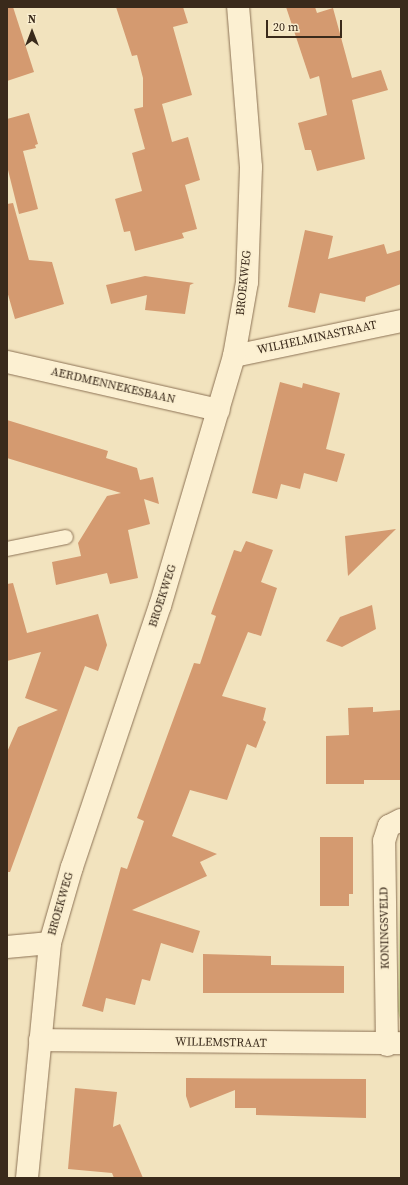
<!DOCTYPE html>
<html>
<head>
<meta charset="utf-8">
<style>
	body { margin:0 }
	#map { position:relative; width:408px; height:1185px; overflow:hidden; background:#f2e3be; font-family:"Source Serif 4",serif }
	div>[style] { position:absolute }
	.green>* { inset:0; background:#c9d191 }
	.building>* { inset:0; background:#d49a70 }
	.roads { filter:drop-shadow(0 0 1px #8c7255) drop-shadow(0 0 1px #8c7255) }
	.lane>* { height:14px; margin:-7px; padding:0 7px; transform-origin:7px; border-radius:7px; background:#fcf0d2 }
	.street>* { height:22px; margin:-11px; padding:0 11px; transform-origin:11px; border-radius:11px; background:#fcf0d2 }
	span { translate:-50% -50%; white-space:nowrap; text-align:center; line-height:1.15; -webkit-text-stroke:3px #f9edce; paint-order:stroke }
	.street-label { font-size:12px; color:#3a2a1b }
	.frame { position:absolute; inset:0; border:8px solid #3a2a1b; pointer-events:none }
	.north { position:absolute; left:12px; top:12px; width:40px; height:40px; -webkit-text-stroke:3px #f9edce; paint-order:stroke; rotate:0deg; font-size:11px; font-weight:700; line-height:16px; text-align:center; color:#3a2a1b }
	.north::after { content:''; display:block; margin:auto; width:14px; height:18px; background:#3a2a1b; clip-path:polygon(50% 0,100% 100%,50% 72%,0 100%) }
	.scale { position:absolute; left:266px; top:20px; width:76px; height:18px; box-sizing:border-box; border:2px solid #3a2a1b; border-top:0; padding-left:5px; font-size:12px; line-height:14px; white-space:nowrap; color:#3a2a1b; -webkit-text-stroke:3px #f9edce; paint-order:stroke }
</style>
</head>
<body>
<div id="map">
	<div class="green">
		<div style="clip-path:polygon(401px 835px,401px 1024px,398px 1011px)"></div>
	</div>
	<div class="building">
		<div style="clip-path:polygon(7px 7px,13px 7px,34px 72px,7px 81px)"></div>
		<div style="clip-path:polygon(116px 7px,183px 7px,188px 23px,173px 27px,192px 95px,162px 104px,172px 142px,188px 137px,200px 180px,185px 185px,197px 229px,182px 233px,184px 238px,135px 251px,130px 231px,124px 232px,115px 199px,142px 191px,132px 153px,145px 149px,134px 109px,143px 107px,143px 78px,137px 55px,132px 56px)"></div>
		<div style="clip-path:polygon(286px 7px,315px 7px,317px 13px,333px 8px,352px 78px,381px 70px,388px 90px,352px 100px,365px 159px,317px 171px,311px 150px,305px 150px,298px 123px,327px 115px,319px 76px,310px 79px)"></div>
		<div style="clip-path:polygon(29px 113px,38px 144px,35px 145px,36px 148px,23px 151px,38px 209px,19px 214px,7px 166px,7px 119px)"></div>
		<div style="clip-path:polygon(13px 203px,29px 260px,52px 262px,64px 304px,15px 319px,7px 291px,7px 204px)"></div>
		<div style="clip-path:polygon(305px 230px,333px 236px,328px 259px,384px 244px,387px 254px,401px 250px,401px 284px,366px 297px,365px 302px,320px 293px,315px 313px,288px 307px)"></div>
		<div style="clip-path:polygon(145px 276px,194px 283px,190px 285px,185px 314px,145px 310px,147px 295px,111px 304px,106px 285px)"></div>
		<div style="clip-path:polygon(280px 382px,302px 388px,303px 383px,340px 393px,326px 449px,345px 454px,337px 482px,304px 473px,300px 489px,281px 484px,277px 499px,252px 493px)"></div>
		<div style="clip-path:polygon(7px 420px,108px 451px,106px 458px,137px 468px,140px 480px,153px 477px,159px 504px,144px 499px,150px 524px,128px 530px,138px 578px,110px 584px,107px 573px,56px 585px,52px 562px,81px 556px,78px 543px,107px 496px,121px 493px,7px 458px)"></div>
		<div style="clip-path:polygon(396px 529px,348px 576px,345px 536px)"></div>
		<div style="clip-path:polygon(246px 541px,273px 550px,261px 582px,277px 588px,261px 636px,248px 632px,222px 696px,266px 708px,263px 720px,266px 722px,256px 748px,247px 744px,227px 800px,190px 790px,172px 836px,217px 854px,200px 862px,207px 876px,132px 910px,200px 931px,193px 953px,161px 943px,150px 981px,142px 979px,135px 1005px,106px 998px,103px 1012px,82px 1006px,121px 867px,127px 869px,144px 821px,137px 818px,194px 663px,200px 664px,216px 616px,211px 614px,234px 550px,241px 552px)"></div>
		<div style="clip-path:polygon(13px 583px,27px 633px,98px 614px,107px 645px,98px 671px,85px 666px,10px 872px,7px 872px,7px 752px,18px 727px,58px 710px,25px 698px,41px 652px,7px 661px,7px 584px)"></div>
		<div style="clip-path:polygon(372px 605px,376px 629px,342px 647px,326px 641px,340px 617px)"></div>
		<div style="clip-path:polygon(373px 707px,373px 712px,401px 710px,401px 780px,364px 780px,364px 784px,326px 784px,326px 736px,349px 735px,348px 708px)"></div>
		<div style="clip-path:polygon(320px 837px,353px 837px,353px 894px,349px 894px,349px 906px,320px 906px)"></div>
		<div style="clip-path:polygon(203px 954px,271px 956px,271px 965px,344px 966px,344px 993px,203px 993px)"></div>
		<div style="clip-path:polygon(186px 1078px,366px 1079px,366px 1118px,256px 1115px,256px 1108px,235px 1108px,235px 1090px,190px 1108px,186px 1096px)"></div>
		<div style="clip-path:polygon(75px 1088px,117px 1092px,113px 1127px,120px 1124px,143px 1178px,114px 1178px,112px 1173px,68px 1169px)"></div>
	</div>
	<div class="roads">
		<div class="lane">
			<div style="left:7px;top:549px;width:60px;rotate:-11.5deg"></div>
		</div>
		<div class="street">
			<div style="left:234px;top:356px;width:171px;rotate:-11.8deg"></div>
			<div style="left:7px;top:362px;width:217px;rotate:12.8deg"></div>
			<div style="left:7px;top:947px;width:43px;rotate:-5.3deg"></div>
			<div style="left:40px;top:1040px;width:361px;rotate:0.5deg"></div>
			<div style="left:387px;top:1045px;width:204px;rotate:-90.8deg"></div>
			<div style="left:384px;top:841px;width:16px;rotate:-72deg"></div>
			<div style="left:389px;top:826px;width:13px;rotate:-27deg"></div>
			<div style="left:27px;top:1178px;width:236px;rotate:-84.4deg"></div>
			<div style="left:50px;top:943px;width:79px;rotate:-73.9deg"></div>
			<div style="left:72px;top:867px;width:275px;rotate:-71.4deg"></div>
			<div style="left:160px;top:606px;width:261px;rotate:-73.5deg"></div>
			<div style="left:234px;top:356px;width:75px;rotate:-80deg"></div>
			<div style="left:247px;top:282px;width:115px;rotate:-88deg"></div>
			<div style="left:251px;top:167px;width:161px;rotate:-94.6deg"></div>
		</div>
	</div>
	<div class="street-label">
		<span style="left:244px;top:283px;rotate:-84deg">BROEKWEG</span>
		<span style="left:317px;top:338px;rotate:-12deg">WILHELMINASTRAAT</span>
		<span style="left:113px;top:386px;rotate:13deg">AERDMENNEKESBAAN</span>
		<span style="left:163px;top:596px;rotate:-72deg">BROEKWEG</span>
		<span style="left:61px;top:904px;rotate:-74deg">BROEKWEG</span>
		<span style="left:385px;top:928px;rotate:-91deg">KONINGSVELD</span>
		<span style="left:221px;top:1043px;rotate:1deg">WILLEMSTRAAT</span>
	</div>
	<div class="frame"></div>
	<div class="north">N</div>
	<div class="scale">20 m</div>
</div>
</body>
</html>
